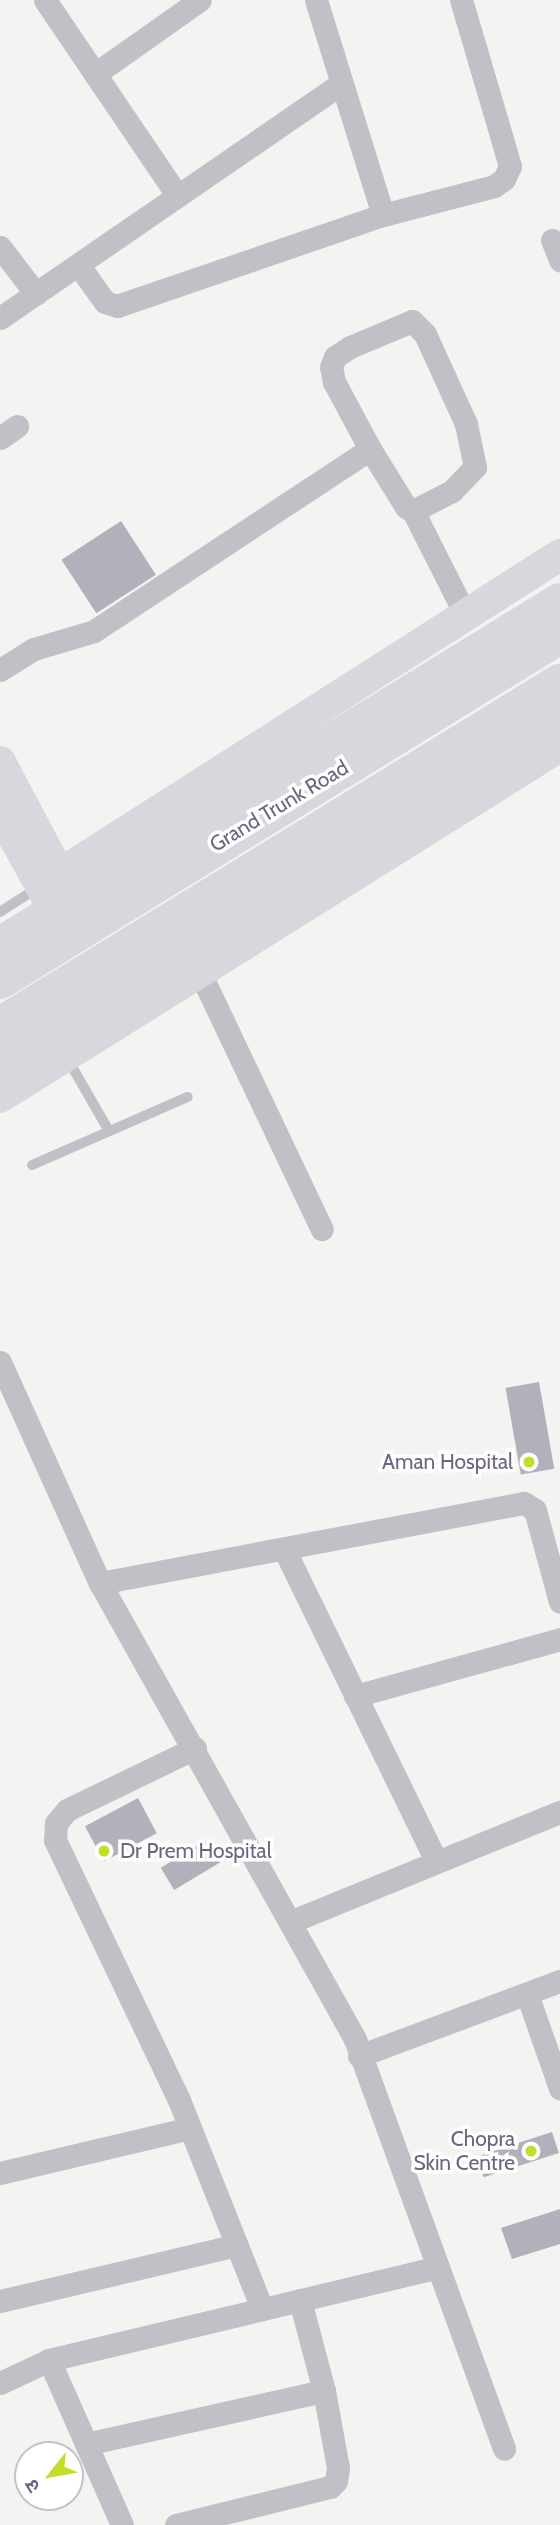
<!DOCTYPE html>
<html>
<head>
<meta charset="utf-8">
<style>
	body { margin:0 }
	#map { position:relative; width:560px; height:2525px; overflow:hidden; background:#f1f4f0; font-family:Cabin,"Noto Sans Devanagari",sans-serif }
	div>[style] { position:absolute }
	.building>* { inset:0; background:#b2b0ba; transform-origin:0 0 }
	.lane>* { height:10px; margin:-5px; padding:0 5px; transform-origin:5px; border-radius:5px; background:#c2bfc6 }
	.street>* { height:23px; margin:-11.5px; padding:0 11.5px; transform-origin:11.5px; border-radius:11.5px; background:#c2bfc6 }
	.secondary>* { height:32px; margin:-16px; padding:0 16px; transform-origin:16px; border-radius:16px; background:#d9d6de }
	.highway>* { height:38px; margin:-19px; padding:0 19px; transform-origin:19px; border-radius:19px; background:#d9d6de }
	.dots>* { width:19px; height:19px; translate:-50% -50%; box-sizing:border-box; border:4px solid #fff; border-radius:50% }
	span { translate:-50% -50%; white-space:nowrap; text-align:center; line-height:1.15; -webkit-text-stroke:7px #fff; paint-order:stroke }
	.street-label { font-size:21px; color:#6e6481 }
	.poi-label { font-size:21px; color:#6e6481 }
	.right { translate:-100% -50%; text-align:right }
	.left { translate:0 -50%; text-align:left }
	.north { position:absolute; left:14px; top:2441px; width:70px; height:70px; box-sizing:border-box; background:#fff; border:2px solid #c5c1cd; border-radius:50%; rotate:239deg; font-size:19px; font-weight:700; line-height:28px; text-align:center; color:#6e6481 }
	.north::after { content:''; display:block; margin:auto; width:24px; height:32px; background:#c4dd28; clip-path:polygon(50% 0,100% 100%,50% 72%,0 100%) }
</style>
</head>
<body>
<div id="map">
	<div class="building">
		<div style="left:121px;top:521px;width:64px;height:71px;rotate:57deg"></div>
		<div style="left:539px;top:1382px;width:88px;height:34px;rotate:80deg"></div>
		<div style="left:138px;top:1798px;width:40px;height:60px;rotate:62deg"></div>
		<div style="left:207px;top:1840px;width:26px;height:54px;rotate:59deg"></div>
		<div style="left:552px;top:2132px;width:22px;height:79px;rotate:72deg"></div>
		<div style="clip-path:polygon(560px 2209px,560px 2244px,512px 2259px,501px 2228px)"></div>
	</div>
	<div class="lane">
		<div style="left:0;top:912px;width:46px;rotate:-32.7deg"></div>
		<div style="left:67px;top:1058px;width:84px;rotate:60.1deg"></div>
		<div style="left:32px;top:1165px;width:170px;rotate:-23.6deg"></div>
	</div>
	<div class="street">
		<div style="left:45px;top:0;width:235px;rotate:55.9deg"></div>
		<div style="left:316px;top:0;width:225px;rotate:72.7deg"></div>
		<div style="left:95px;top:74px;width:128px;rotate:-35.2deg"></div>
		<div style="left:552px;top:240px;width:22px;rotate:68deg"></div>
		<div style="left:0;top:247px;width:59px;rotate:52.5deg"></div>
		<div style="left:79px;top:266px;width:44px;rotate:54.2deg"></div>
		<div style="left:105px;top:302px;width:13px;rotate:18deg"></div>
		<div style="left:117px;top:306px;width:281px;rotate:-18.9deg"></div>
		<div style="left:383px;top:215px;width:115px;rotate:-14.6deg"></div>
		<div style="left:494px;top:186px;width:12px;rotate:-35deg"></div>
		<div style="left:504px;top:179px;width:14px;rotate:-65deg"></div>
		<div style="left:510px;top:166px;width:173px;rotate:-106.4deg"></div>
		<div style="left:0;top:318px;width:413px;rotate:-34.5deg"></div>
		<div style="left:0;top:438px;width:21px;rotate:-35deg"></div>
		<div style="left:413px;top:511px;width:118px;rotate:63.2deg"></div>
		<div style="left:0;top:670px;width:40px;rotate:-32deg"></div>
		<div style="left:34px;top:649px;width:63px;rotate:-16.7deg"></div>
		<div style="left:94px;top:631px;width:331px;rotate:-33.4deg"></div>
		<div style="left:370px;top:449px;width:76px;rotate:-118.2deg"></div>
		<div style="left:334px;top:382px;width:15px;rotate:-101deg"></div>
		<div style="left:331px;top:367px;width:11px;rotate:-68deg"></div>
		<div style="left:335px;top:357px;width:18px;rotate:-34deg"></div>
		<div style="left:350px;top:347px;width:67px;rotate:-22.8deg"></div>
		<div style="left:412px;top:321px;width:18px;rotate:45deg"></div>
		<div style="left:425px;top:334px;width:99px;rotate:65.5deg"></div>
		<div style="left:466px;top:424px;width:44px;rotate:78.2deg"></div>
		<div style="left:475px;top:467px;width:33px;rotate:134deg"></div>
		<div style="left:452px;top:491px;width:44px;rotate:152.9deg"></div>
		<div style="left:413px;top:511px;width:8px;rotate:-150deg"></div>
		<div style="left:406px;top:507px;width:68px;rotate:-121.8deg"></div>
		<div style="left:194px;top:960px;width:298px;rotate:64.6deg"></div>
		<div style="left:0;top:1362px;width:243px;rotate:65.7deg"></div>
		<div style="left:100px;top:1583px;width:522px;rotate:60.79deg"></div>
		<div style="left:355px;top:2039px;width:436px;rotate:70deg"></div>
		<div style="left:285px;top:1551px;width:345px;rotate:64deg"></div>
		<div style="left:100px;top:1583px;width:431px;rotate:-10.7deg"></div>
		<div style="left:524px;top:1503px;width:13px;rotate:32deg"></div>
		<div style="left:535px;top:1510px;width:95px;rotate:74.8deg"></div>
		<div style="left:355px;top:1696px;width:213px;rotate:-15.5deg"></div>
		<div style="left:195px;top:1748px;width:142px;rotate:154.2deg"></div>
		<div style="left:67px;top:1810px;width:17px;rotate:130deg"></div>
		<div style="left:56px;top:1823px;width:17px;rotate:93deg"></div>
		<div style="left:55px;top:1840px;width:288px;rotate:64.5deg"></div>
		<div style="left:179px;top:2100px;width:225px;rotate:68.3deg"></div>
		<div style="left:290px;top:1922px;width:292px;rotate:-22.2deg"></div>
		<div style="left:527px;top:1994px;width:100px;rotate:70.7deg"></div>
		<div style="left:359px;top:2056px;width:215px;rotate:-20.5deg"></div>
		<div style="left:0;top:2173px;width:195px;rotate:-13.3deg"></div>
		<div style="left:0;top:2301px;width:243px;rotate:-13.3deg"></div>
		<div style="left:49px;top:2360px;width:180px;rotate:66.1deg"></div>
		<div style="left:0;top:2383px;width:54px;rotate:-25.1deg"></div>
		<div style="left:49px;top:2360px;width:400px;rotate:-13.4deg"></div>
		<div style="left:86px;top:2444px;width:244px;rotate:-12.6deg"></div>
		<div style="left:176px;top:2525px;width:159px;rotate:-13.9deg"></div>
		<div style="left:330px;top:2487px;width:8px;rotate:-45deg"></div>
		<div style="left:336px;top:2481px;width:13px;rotate:-81deg"></div>
		<div style="left:338px;top:2468px;width:78px;rotate:-100.3deg"></div>
		<div style="left:324px;top:2391px;width:94px;rotate:-104.8deg"></div>
	</div>
	<div class="secondary">
		<div style="left:0;top:762px;width:146px;rotate:62.2deg"></div>
		<div style="left:0;top:812px;width:105px;rotate:61deg"></div>
		<div style="left:41px;top:886px;width:616px;rotate:-32.53deg"></div>
		<div style="left:0;top:1097px;width:661px;rotate:-32.08deg"></div>
	</div>
	<div class="highway">
		<div style="left:0;top:946px;width:657px;rotate:-31.56deg"></div>
		<div style="left:0;top:980px;width:658px;rotate:-31.64deg"></div>
		<div style="left:0;top:1026px;width:657px;rotate:-31.49deg"></div>
		<div style="left:0;top:1063px;width:219px;rotate:-32.3deg"></div>
		<div style="left:185px;top:946px;width:437px;rotate:-30.9deg"></div>
	</div>
	<div class="dots">
		<div style="left:529px;top:1462px;background:#c4dd28"></div>
		<div style="left:104px;top:1851px;background:#c4dd28"></div>
		<div style="left:531px;top:2151px;background:#c4dd28"></div>
	</div>
	<div class="street-label">
		<span style="left:279px;top:806px;rotate:-31deg">Grand Trunk Road</span>
	</div>
	<div class="poi-label">
		<span class="right" style="left:513px;top:1462px">Aman Hospital</span>
		<span class="left" style="left:120px;top:1851px">Dr Prem Hospital</span>
		<span class="right" style="left:515px;top:2151px">Chopra<br>Skin Centre</span>
	</div>
	<div class="north">उ</div>
</div>
</body>
</html>
